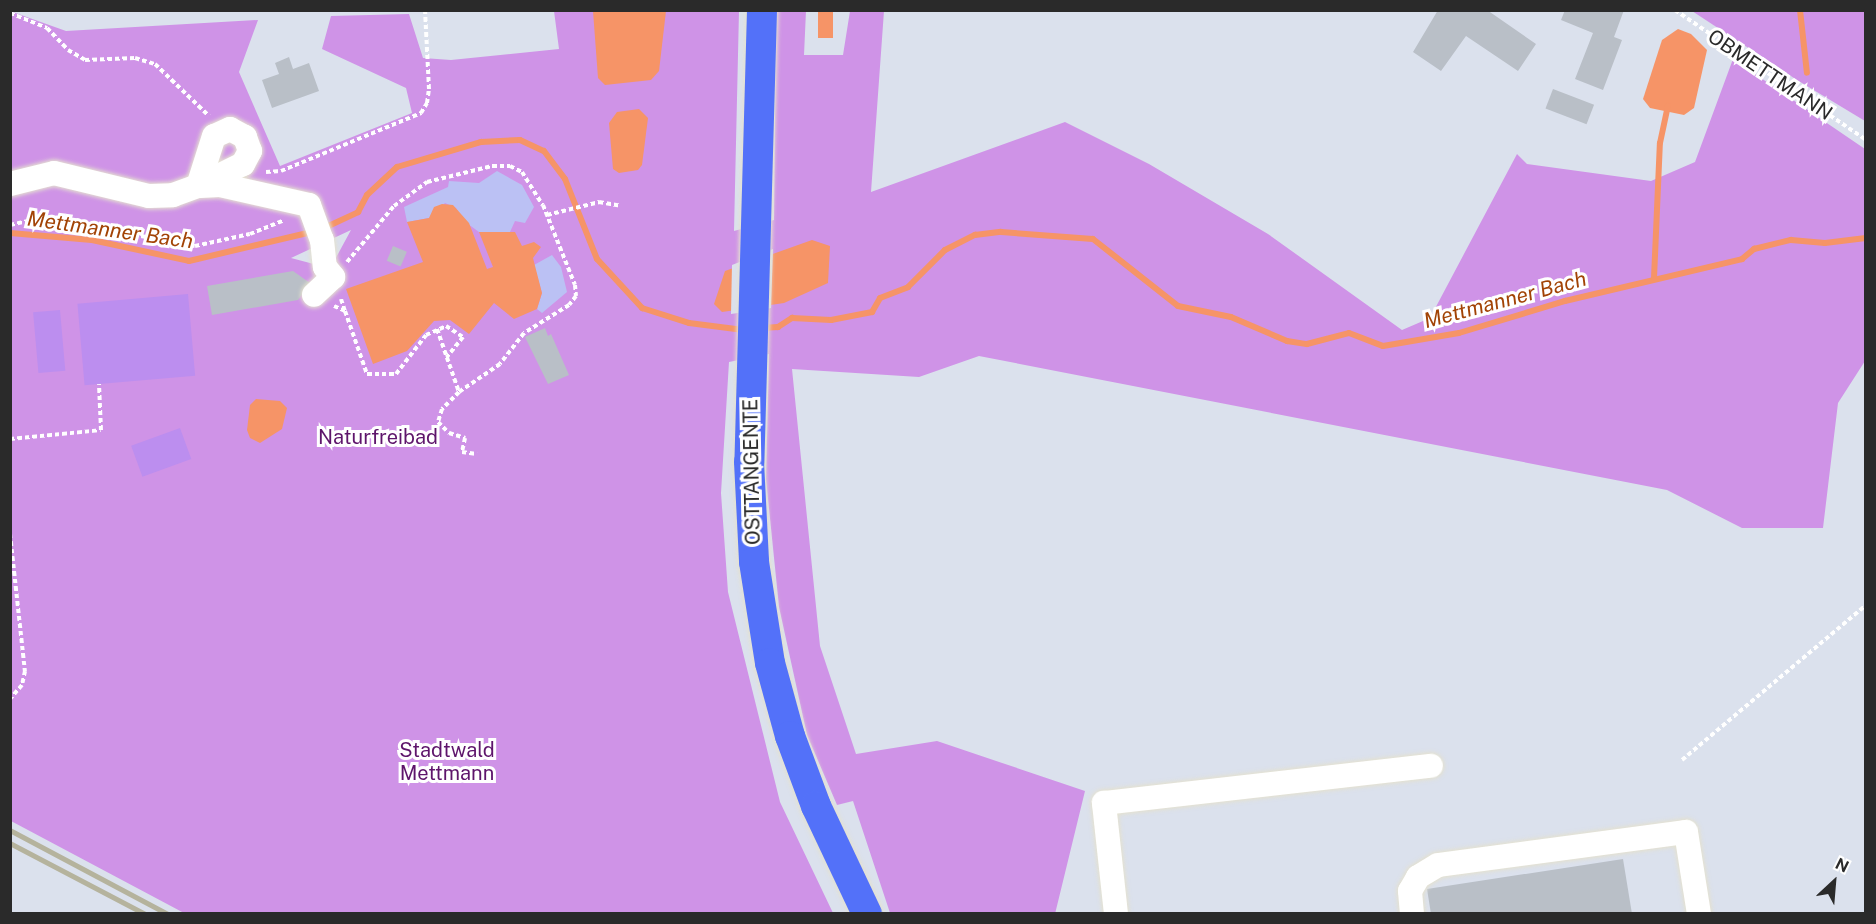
<!DOCTYPE html>
<html>
<head>
<meta charset="utf-8">
<style>
	body { margin:0 }
	#map { position:relative; width:1876px; height:924px; overflow:hidden; background:#dbe1ed; font-family:"Public Sans",sans-serif }
	div>[style] { position:absolute }
	.green>* { inset:0; background:#cf93e7 }
	.sand>* { inset:0; background:#bbc1f4 }
	.pitch>* { inset:0; background:#bc8eef; transform-origin:0 0 }
	.water>* { inset:0; background:#f69467; transform-origin:0 0 }
	.pier>* { inset:0; background:#dbe1ed }
	.stream>* { height:6px; margin:-3px; padding:0 3px; transform-origin:3px; border-radius:3px; background:#f69467 }
	.building>* { inset:0; background:#b9bfc7; transform-origin:0 0 }
	.path>* { height:4px; margin-top:-2px; transform-origin:0; background:repeating-linear-gradient(90deg,#fff 0 4.5px,transparent 0 7.5px) }
	.roads { filter:drop-shadow(0 0 2px #e4e1d0) drop-shadow(0 0 2px #e4e1d0) }
	.minor>* { height:24px; margin:-12px; padding:0 12px; transform-origin:12px; border-radius:12px; background:#fff }
	.major>* { height:30px; margin:-15px; padding:0 15px; transform-origin:15px; border-radius:15px; background:#5371f9 }
	.rail>* { height:4.5px; margin:-2.25px; padding:0 2.25px; transform-origin:2.25px; border-radius:2.25px; background:#b5b39d }
	span { translate:-50% -50%; white-space:nowrap; text-align:center; line-height:1.15; -webkit-text-stroke:6px #fff; paint-order:stroke }
	.street-label { font-size:20px; color:#2a2a2a }
	.park-label { font-size:20px; color:#5e156b }
	.water-label { font-size:21px; color:#a24305; font-style:italic }
	.frame { position:absolute; inset:0; border:12px solid #2a2a2a; pointer-events:none }
	.north { position:absolute; left:1804px; top:852px; width:60px; height:60px; -webkit-text-stroke:4px #fff; paint-order:stroke; rotate:26deg; font-size:16px; font-weight:700; line-height:24px; text-align:center; color:#2a2a2a }
	.north::after { content:''; display:block; margin:auto; width:21px; height:27px; background:#2a2a2a; clip-path:polygon(50% 0,100% 100%,50% 72%,0 100%) }
</style>
</head>
<body>
<div id="map">
	<div class="green">
		<div style="clip-path:polygon(evenodd,10px 11px,66px 31px,258px 20px,239px 72px,280px 166px,412px 113px,406px 88px,322px 49px,331px 16px,409px 14px,423px 58px,451px 60px,559px 49px,554px 11px,739px 11px,734px 231px,774px 220px,776px 11px,806px 11px,804px 55px,843px 55px,850px 11px,884px 11px,871px 192px,1065px 122px,1149px 164px,1268px 234px,1402px 330px,1430px 318px,1517px 154px,1527px 164px,1651px 181px,1695px 162px,1733px 59px,1865px 149px,1865px 361px,1838px 403px,1823px 528px,1742px 528px,1667px 490px,979px 356px,919px 377px,792px 369px,820px 646px,856px 754px,937px 741px,1085px 791px,1055px 914px,890px 913px,853px 801px,837px 805px,807px 735px,779px 607px,766px 479px,769px 354px,729px 362px,721px 493px,728px 592px,780px 802px,833px 913px,184px 913px,11px 821px,10px 11px,351px 230px,332px 265px,325px 267px,291px 258px,351px 230px)"></div>
		<div style="clip-path:polygon(1692px 11px,1865px 11px,1865px 121px,1797px 80px)"></div>
	</div>
	<div class="sand">
		<div style="clip-path:polygon(497px 171px,522px 185px,534px 207px,525px 223px,515px 221px,510px 232px,479px 232px,464px 221px,456px 208px,445px 203px,429px 218px,407px 222px,404px 207px,448px 187px,449px 181px,479px 183px)"></div>
		<div style="clip-path:polygon(552px 255px,561px 267px,567px 292px,542px 313px,537px 309px,542px 293px,534px 265px)"></div>
	</div>
	<div class="pitch">
		<div style="left:188px;top:294px;width:82px;height:111px;rotate:85deg"></div>
		<div style="left:60px;top:310px;width:61px;height:27px;rotate:85deg"></div>
		<div style="left:180px;top:428px;width:33px;height:52px;rotate:70deg"></div>
	</div>
	<div class="water">
		<div style="clip-path:polygon(666px 11px,659px 71px,651px 80px,605px 85px,598px 78px,593px 11px)"></div>
		<div style="left:818px;top:11px;width:15px;height:27px"></div>
		<div style="clip-path:polygon(1678px 29px,1691px 34px,1707px 50px,1694px 108px,1684px 115px,1650px 108px,1643px 99px,1662px 40px)"></div>
		<div style="clip-path:polygon(639px 109px,648px 118px,642px 165px,638px 170px,619px 173px,613px 169px,609px 123px,617px 112px)"></div>
		<div style="clip-path:polygon(442px 204px,453px 205px,469px 223px,487px 269px,493px 267px,479px 232px,515px 232px,522px 246px,534px 242px,541px 247px,533px 258px,542px 293px,537px 309px,514px 319px,494px 303px,469px 334px,450px 320px,434px 321px,407px 351px,373px 364px,346px 289px,423px 262px,407px 222px,429px 218px,434px 207px)"></div>
		<div style="clip-path:polygon(812px 240px,830px 246px,828px 283px,784px 303px,722px 312px,714px 304px,725px 271px)"></div>
		<div style="clip-path:polygon(256px 399px,280px 401px,287px 408px,282px 429px,260px 443px,250px 438px,247px 430px,250px 405px)"></div>
	</div>
	<div class="pier">
		<div style="clip-path:polygon(773px 249px,771px 308px,731px 314px,732px 265px)"></div>
	</div>
	<div class="stream">
		<div style="left:1800px;top:10px;width:63px;rotate:83.7deg"></div>
		<div style="left:322px;top:229px;width:40px;rotate:-25deg"></div>
		<div style="left:358px;top:212px;width:19px;rotate:-62deg"></div>
		<div style="left:367px;top:195px;width:41px;rotate:-43deg"></div>
		<div style="left:397px;top:167px;width:88px;rotate:-16.6deg"></div>
		<div style="left:481px;top:142px;width:39px;rotate:-3deg"></div>
		<div style="left:520px;top:140px;width:26px;rotate:25deg"></div>
		<div style="left:544px;top:151px;width:35px;rotate:53deg"></div>
		<div style="left:565px;top:179px;width:86px;rotate:68.2deg"></div>
		<div style="left:597px;top:259px;width:67px;rotate:47.4deg"></div>
		<div style="left:642px;top:308px;width:49px;rotate:17.7deg"></div>
		<div style="left:689px;top:323px;width:55px;rotate:7.3deg"></div>
		<div style="left:10px;top:233px;width:82px;rotate:4.9deg"></div>
		<div style="left:92px;top:240px;width:99px;rotate:12.2deg"></div>
		<div style="left:189px;top:261px;width:126px;rotate:-13.3deg"></div>
		<div style="left:1654px;top:278px;width:135px;rotate:-87.5deg"></div>
		<div style="left:1660px;top:143px;width:38px;rotate:-78deg"></div>
		<div style="left:760px;top:328px;width:18px;rotate:-3deg"></div>
		<div style="left:778px;top:327px;width:17px;rotate:-33deg"></div>
		<div style="left:792px;top:318px;width:39px;rotate:3deg"></div>
		<div style="left:831px;top:320px;width:42px;rotate:-11deg"></div>
		<div style="left:872px;top:312px;width:16px;rotate:-60deg"></div>
		<div style="left:880px;top:298px;width:30px;rotate:-21deg"></div>
		<div style="left:908px;top:287px;width:52px;rotate:-45deg"></div>
		<div style="left:945px;top:250px;width:34px;rotate:-27deg"></div>
		<div style="left:975px;top:235px;width:26px;rotate:-7deg"></div>
		<div style="left:1001px;top:232px;width:92px;rotate:4.4deg"></div>
		<div style="left:1093px;top:239px;width:108px;rotate:38.2deg"></div>
		<div style="left:1178px;top:306px;width:54px;rotate:11.7deg"></div>
		<div style="left:1231px;top:317px;width:61px;rotate:23.2deg"></div>
		<div style="left:1287px;top:341px;width:20px;rotate:9deg"></div>
		<div style="left:1307px;top:344px;width:43px;rotate:-14.7deg"></div>
		<div style="left:1349px;top:333px;width:36px;rotate:21deg"></div>
		<div style="left:1383px;top:346px;width:77px;rotate:-9.7deg"></div>
		<div style="left:1459px;top:333px;width:111px;rotate:-16.8deg"></div>
		<div style="left:1565px;top:301px;width:182px;rotate:-13.3deg"></div>
		<div style="left:1742px;top:259px;width:16px;rotate:-40deg"></div>
		<div style="left:1754px;top:249px;width:38px;rotate:-14deg"></div>
		<div style="left:1791px;top:240px;width:34px;rotate:5deg"></div>
		<div style="left:1825px;top:243px;width:41px;rotate:-7deg"></div>
	</div>
	<div class="building">
		<div style="clip-path:polygon(1438px 10px,1487px 10px,1536px 44px,1518px 71px,1466px 36px,1441px 71px,1413px 52px)"></div>
		<div style="clip-path:polygon(1565px 10px,1624px 10px,1614px 37px,1622px 40px,1603px 90px,1575px 79px,1593px 33px,1561px 20px)"></div>
		<div style="clip-path:polygon(289px 57px,293px 69px,309px 63px,319px 91px,272px 108px,262px 80px,279px 74px,275px 63px)"></div>
		<div style="left:1553px;top:89px;width:44px;height:21px;rotate:21deg"></div>
		<div style="left:393px;top:246px;width:15px;height:16px;rotate:23deg"></div>
		<div style="clip-path:polygon(293px 271px,310px 283px,298px 300px,212px 315px,207px 286px)"></div>
		<div style="clip-path:polygon(545px 328px,548px 336px,551px 334px,569px 375px,548px 384px,525px 337px)"></div>
		<div style="clip-path:polygon(1623px 859px,1632px 914px,1431px 914px,1427px 889px)"></div>
	</div>
	<div class="path">
		<div style="left:1675px;top:10px;width:231px;rotate:34.2deg"></div>
		<div style="left:10px;top:13px;width:40px;rotate:22deg"></div>
		<div style="left:47px;top:28px;width:30px;rotate:46deg"></div>
		<div style="left:68px;top:50px;width:20px;rotate:30deg"></div>
		<div style="left:85px;top:60px;width:50px;rotate:-2.3deg"></div>
		<div style="left:135px;top:58px;width:21px;rotate:17deg"></div>
		<div style="left:155px;top:64px;width:75px;rotate:43.9deg"></div>
		<div style="left:266px;top:172px;width:15px;rotate:-4deg"></div>
		<div style="left:281px;top:171px;width:152px;rotate:-22.5deg"></div>
		<div style="left:421px;top:113px;width:12px;rotate:-59deg"></div>
		<div style="left:427px;top:103px;width:14px;rotate:-82deg"></div>
		<div style="left:429px;top:89px;width:79px;rotate:-92.9deg"></div>
		<div style="left:547px;top:215px;width:54px;rotate:-14deg"></div>
		<div style="left:599px;top:202px;width:22px;rotate:10deg"></div>
		<div style="left:10px;top:225px;width:23px;rotate:-13deg"></div>
		<div style="left:32px;top:220px;width:28px;rotate:2deg"></div>
		<div style="left:60px;top:221px;width:137px;rotate:10.5deg"></div>
		<div style="left:195px;top:246px;width:56px;rotate:-12.3deg"></div>
		<div style="left:250px;top:234px;width:35px;rotate:-22deg"></div>
		<div style="left:347px;top:262px;width:73px;rotate:-50deg"></div>
		<div style="left:394px;top:206px;width:41px;rotate:-36deg"></div>
		<div style="left:427px;top:182px;width:67px;rotate:-13.8deg"></div>
		<div style="left:492px;top:166px;width:18px"></div>
		<div style="left:510px;top:166px;width:13px;rotate:27deg"></div>
		<div style="left:522px;top:172px;width:39px;rotate:58deg"></div>
		<div style="left:543px;top:205px;width:86px;rotate:68.2deg"></div>
		<div style="left:575px;top:285px;width:11px;rotate:85deg"></div>
		<div style="left:576px;top:296px;width:11px;rotate:128deg"></div>
		<div style="left:569px;top:305px;width:53px;rotate:148.1deg"></div>
		<div style="left:524px;top:333px;width:39px;rotate:128deg"></div>
		<div style="left:500px;top:364px;width:50px;rotate:145.7deg"></div>
		<div style="left:341px;top:299px;width:13px;rotate:72deg"></div>
		<div style="left:334px;top:306px;width:12px;rotate:24deg"></div>
		<div style="left:345px;top:311px;width:67px;rotate:70.8deg"></div>
		<div style="left:367px;top:374px;width:29px"></div>
		<div style="left:396px;top:374px;width:49px;rotate:-52.4deg"></div>
		<div style="left:426px;top:335px;width:22px;rotate:-24deg"></div>
		<div style="left:446px;top:326px;width:20px;rotate:33deg"></div>
		<div style="left:463px;top:337px;width:26px;rotate:129deg"></div>
		<div style="left:437px;top:329px;width:67px;rotate:70.8deg"></div>
		<div style="left:459px;top:392px;width:24px;rotate:135deg"></div>
		<div style="left:442px;top:409px;width:14px;rotate:107deg"></div>
		<div style="left:438px;top:422px;width:16px;rotate:45deg"></div>
		<div style="left:449px;top:433px;width:17px;rotate:17deg"></div>
		<div style="left:465px;top:438px;width:14px;rotate:102deg"></div>
		<div style="left:462px;top:452px;width:15px;rotate:8deg"></div>
		<div style="left:10px;top:439px;width:91px;rotate:-5.6deg"></div>
		<div style="left:101px;top:430px;width:46px;rotate:-92.5deg"></div>
		<div style="left:10px;top:534px;width:138px;rotate:83.8deg"></div>
		<div style="left:25px;top:671px;width:14px;rotate:102deg"></div>
		<div style="left:22px;top:685px;width:18px;rotate:131deg"></div>
		<div style="left:1682px;top:760px;width:241px;rotate:-40.1deg"></div>
	</div>
	<div class="roads">
		<div class="minor">
			<div style="left:10px;top:184px;width:45px;rotate:-14deg"></div>
			<div style="left:54px;top:173px;width:98px;rotate:13.6deg"></div>
			<div style="left:149px;top:196px;width:24px;rotate:-2deg"></div>
			<div style="left:173px;top:195px;width:27px;rotate:-20deg"></div>
			<div style="left:198px;top:186px;width:50px;rotate:-26.1deg"></div>
			<div style="left:243px;top:164px;width:15px;rotate:-62deg"></div>
			<div style="left:250px;top:151px;width:15px;rotate:-110deg"></div>
			<div style="left:245px;top:137px;width:17px;rotate:-152deg"></div>
			<div style="left:230px;top:129px;width:17px;rotate:156deg"></div>
			<div style="left:214px;top:136px;width:52px;rotate:107.7deg"></div>
			<div style="left:200px;top:186px;width:20px;rotate:-3deg"></div>
			<div style="left:220px;top:185px;width:91px;rotate:12.7deg"></div>
			<div style="left:309px;top:205px;width:37px;rotate:70deg"></div>
			<div style="left:322px;top:240px;width:27px;rotate:84deg"></div>
			<div style="left:325px;top:267px;width:13px;rotate:51deg"></div>
			<div style="left:333px;top:277px;width:26px;rotate:137deg"></div>
			<div style="left:1116px;top:914px;width:112px;rotate:-96.2deg"></div>
			<div style="left:1104px;top:803px;width:329px;rotate:-6.5deg"></div>
			<div style="left:1412px;top:914px;width:23px;rotate:-95deg"></div>
			<div style="left:1410px;top:891px;width:16px;rotate:-60deg"></div>
			<div style="left:1418px;top:877px;width:23px;rotate:-31deg"></div>
			<div style="left:1438px;top:865px;width:250px;rotate:-7.6deg"></div>
			<div style="left:1686px;top:832px;width:83px;rotate:81deg"></div>
		</div>
		<div class="major">
			<div style="left:762px;top:10px;width:452px;rotate:91.6deg"></div>
			<div style="left:749px;top:462px;width:100px;rotate:87.1deg"></div>
			<div style="left:754px;top:562px;width:102px;rotate:81deg"></div>
			<div style="left:770px;top:663px;width:76px;rotate:74.7deg"></div>
			<div style="left:790px;top:736px;width:75px;rotate:69.6deg"></div>
			<div style="left:816px;top:806px;width:119px;rotate:64.7deg"></div>
		</div>
	</div>
	<div class="rail">
		<div style="left:10px;top:830px;width:179px;rotate:28deg"></div>
		<div style="left:10px;top:843px;width:153px;rotate:27.7deg"></div>
	</div>
	<div class="street-label">
		<span style="left:1770px;top:75px;rotate:34deg">OBMETTMANN</span>
		<span style="left:752px;top:472px;rotate:-91deg">OSTTANGENTE</span>
	</div>
	<div class="park-label">
		<span style="left:378px;top:437px">Naturfreibad</span>
		<span style="left:447px;top:762px">Stadtwald<br>Mettmann</span>
	</div>
	<div class="water-label">
		<span style="left:110px;top:230px;rotate:8deg">Mettmanner Bach</span>
		<span style="left:1505px;top:300px;rotate:-15deg">Mettmanner Bach</span>
	</div>
	<div class="frame"></div>
	<div class="north">N</div>
</div>
</body>
</html>
